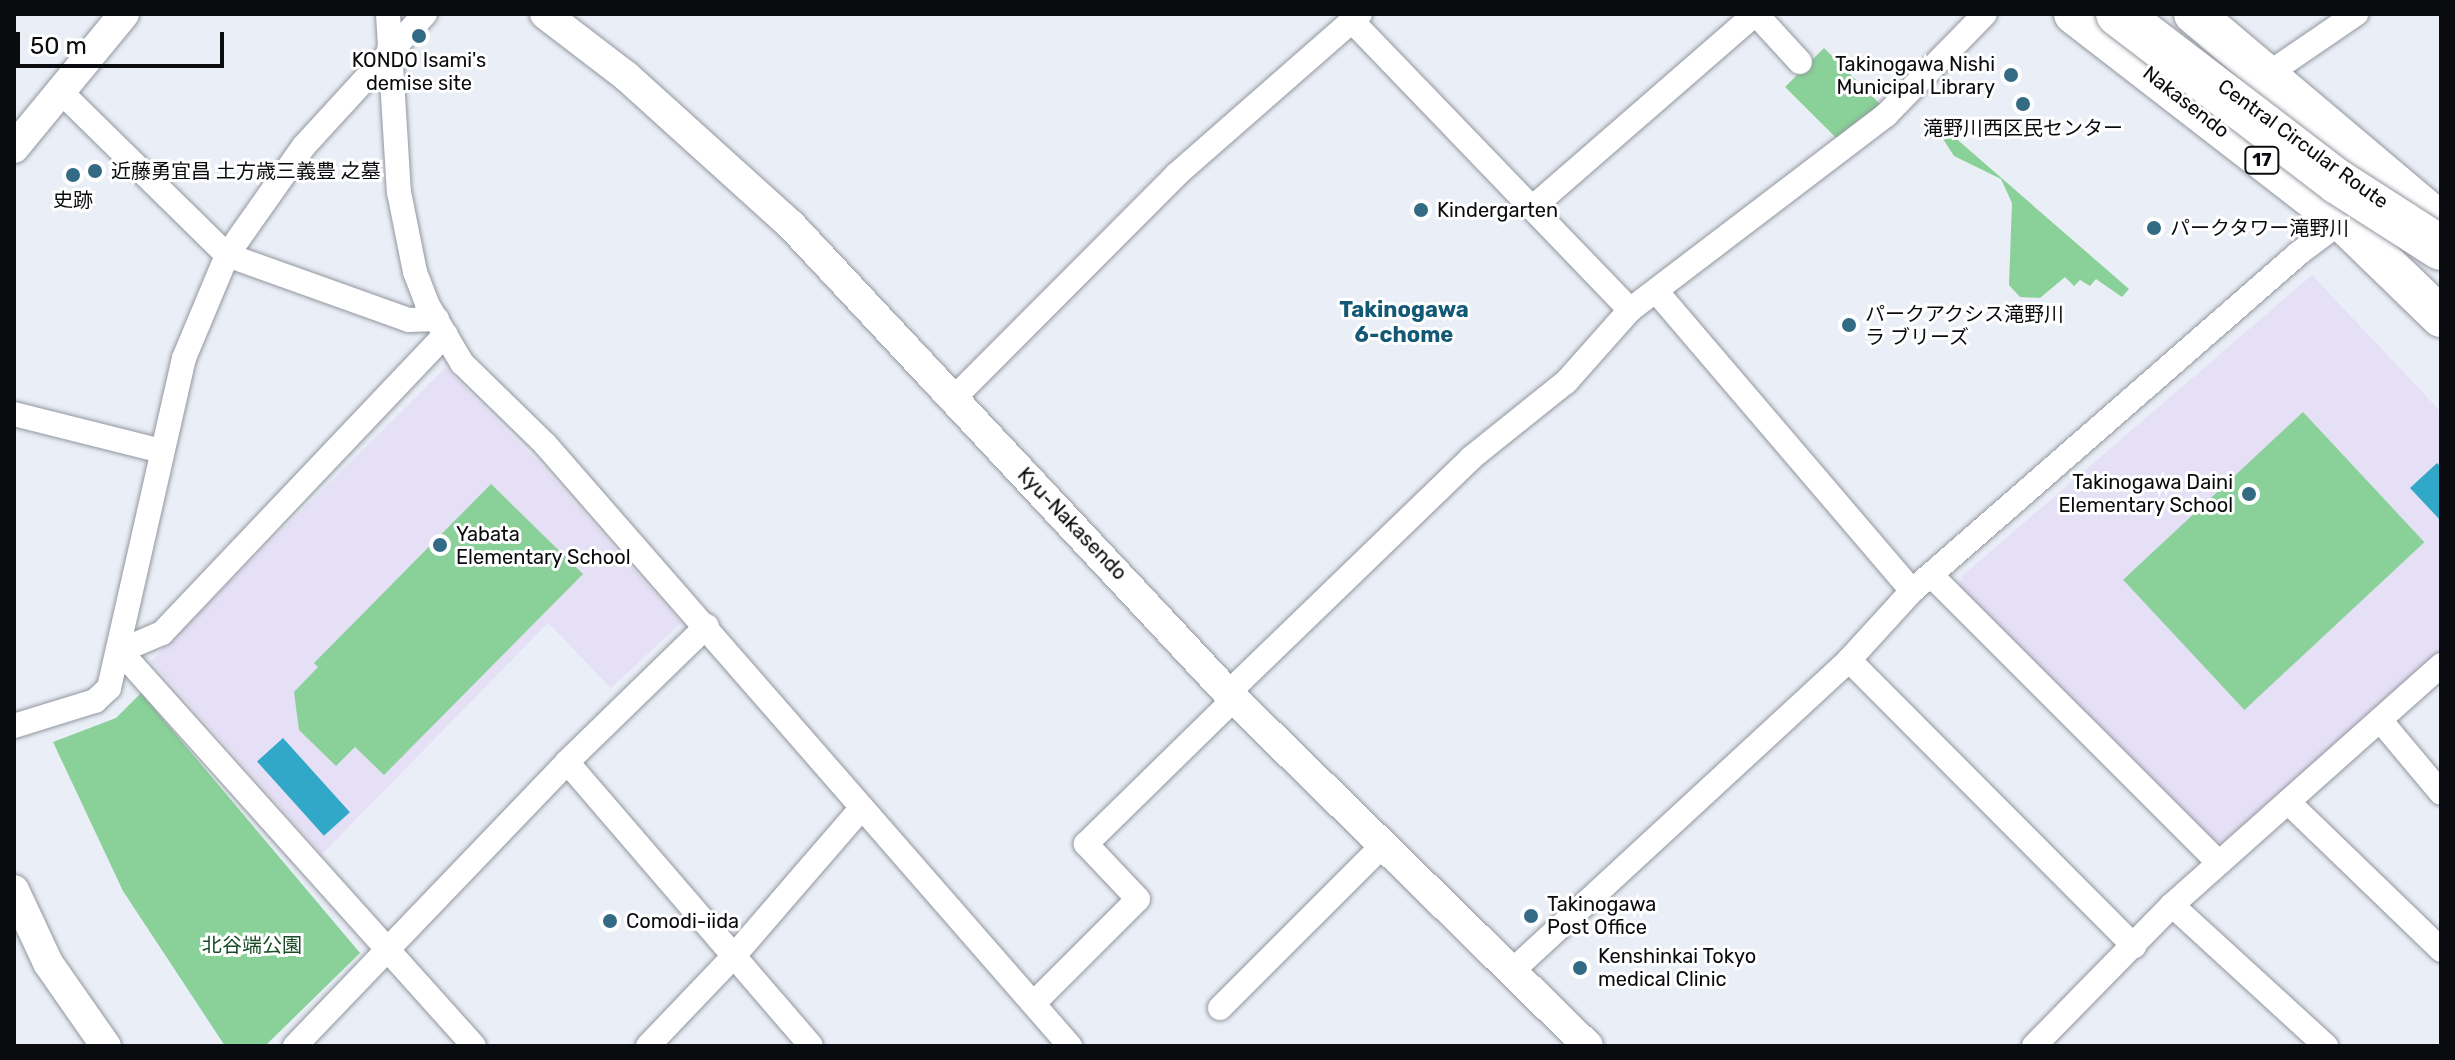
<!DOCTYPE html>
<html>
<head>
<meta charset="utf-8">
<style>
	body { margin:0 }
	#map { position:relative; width:2455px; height:1060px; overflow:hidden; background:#eaeef7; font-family:Rubik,"Noto Sans JP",sans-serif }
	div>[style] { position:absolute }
	.education>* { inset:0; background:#e6e0f6 }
	.green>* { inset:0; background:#89d198; transform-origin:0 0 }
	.water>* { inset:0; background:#31a8c8; transform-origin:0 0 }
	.roads { filter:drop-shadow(0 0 2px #92969e) drop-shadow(0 0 2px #92969e) }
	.minor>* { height:24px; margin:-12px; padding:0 12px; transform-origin:12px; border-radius:12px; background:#fff }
	.tertiary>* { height:30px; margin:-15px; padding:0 15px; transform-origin:15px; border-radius:15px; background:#fff }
	.trunk>* { height:40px; margin:-20px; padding:0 20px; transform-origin:20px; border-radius:20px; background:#fff }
	.bridges { filter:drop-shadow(0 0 2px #92969e) drop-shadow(0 0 2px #92969e) }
	.motorway-bridge>* { height:44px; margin:-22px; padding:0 22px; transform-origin:22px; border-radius:22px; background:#fff }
	.dots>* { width:22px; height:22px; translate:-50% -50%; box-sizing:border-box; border:4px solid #fff; border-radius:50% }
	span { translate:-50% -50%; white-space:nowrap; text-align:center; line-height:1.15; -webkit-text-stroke:6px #fff; paint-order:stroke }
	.shield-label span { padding:2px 6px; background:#fff; border:2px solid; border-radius:6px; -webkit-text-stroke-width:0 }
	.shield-label { font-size:18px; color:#0a0b0e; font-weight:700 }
	.poi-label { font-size:20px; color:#0a0b0e }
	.right { translate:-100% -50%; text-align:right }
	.left { translate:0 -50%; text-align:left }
	.street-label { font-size:20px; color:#0a0b0e }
	.park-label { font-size:20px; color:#174c26 }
	.neighbourhood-label { font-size:22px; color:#135975; font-weight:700 }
	.frame { position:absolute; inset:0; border:16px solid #0a0b0e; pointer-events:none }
	.scale { position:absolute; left:16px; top:32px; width:208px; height:36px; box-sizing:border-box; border:4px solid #0a0b0e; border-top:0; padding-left:10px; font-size:24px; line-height:28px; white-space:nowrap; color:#0a0b0e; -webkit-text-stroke:6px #fff; paint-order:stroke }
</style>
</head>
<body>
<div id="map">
	<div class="education">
		<div style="clip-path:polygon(2312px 275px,2441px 412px,2441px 654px,2231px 844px,2213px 840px,1959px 588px,1962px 576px)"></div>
		<div style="clip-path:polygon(445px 368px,542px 466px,681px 623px,611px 688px,548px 623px,322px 854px,151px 661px)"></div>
	</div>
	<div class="green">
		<div style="left:1824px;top:48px;width:83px;height:55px;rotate:45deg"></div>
		<div style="clip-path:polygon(1937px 122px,2129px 289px,2122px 297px,2096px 279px,2090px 286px,2080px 280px,2074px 286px,2065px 277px,2040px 298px,2020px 297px,2009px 285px,2012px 203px,2001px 179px,1954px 156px,1943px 139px,1925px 134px)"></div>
		<div style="left:2303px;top:412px;width:178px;height:246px;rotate:47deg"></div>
		<div style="clip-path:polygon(491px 484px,583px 574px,384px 775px,355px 747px,336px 766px,299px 730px,294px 692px,318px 667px,314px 663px)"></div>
		<div style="clip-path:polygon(141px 693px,360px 953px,265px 1046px,225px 1046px,123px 891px,53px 742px,116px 718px)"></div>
	</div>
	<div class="water">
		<div style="clip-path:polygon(2437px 463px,2441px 467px,2441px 521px,2410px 488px)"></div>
		<div style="left:283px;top:738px;width:100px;height:35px;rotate:48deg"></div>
	</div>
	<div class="roads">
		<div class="minor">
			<div style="left:388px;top:14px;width:178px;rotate:86.5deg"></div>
			<div style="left:399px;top:192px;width:82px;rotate:78.7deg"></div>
			<div style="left:415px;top:272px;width:34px;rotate:69deg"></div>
			<div style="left:427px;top:304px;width:69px;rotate:59.3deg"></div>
			<div style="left:462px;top:363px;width:116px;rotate:44.3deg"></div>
			<div style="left:545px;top:444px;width:799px;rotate:48.91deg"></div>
			<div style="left:1756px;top:14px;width:65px;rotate:47.5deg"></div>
			<div style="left:1352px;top:21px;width:401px;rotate:46.1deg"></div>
			<div style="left:2268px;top:74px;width:107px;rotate:-34.3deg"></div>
			<div style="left:60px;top:91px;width:234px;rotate:44.5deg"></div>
			<div style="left:227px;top:255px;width:193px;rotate:19.7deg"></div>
			<div style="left:409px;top:320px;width:28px;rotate:-2deg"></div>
			<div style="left:1532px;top:208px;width:296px;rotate:-41deg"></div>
			<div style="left:1656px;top:291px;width:394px;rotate:49.5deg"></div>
			<div style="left:953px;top:399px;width:317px;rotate:-45.1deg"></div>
			<div style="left:1177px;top:174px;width:243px;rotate:-41.2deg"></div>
			<div style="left:14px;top:414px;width:152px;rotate:14.1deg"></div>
			<div style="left:1931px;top:575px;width:407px;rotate:45deg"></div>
			<div style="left:120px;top:651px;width:530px;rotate:48.13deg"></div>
			<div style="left:120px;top:651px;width:46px;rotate:-23.2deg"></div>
			<div style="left:162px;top:633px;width:412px;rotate:-46.5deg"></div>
			<div style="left:1849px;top:660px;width:404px;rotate:45.1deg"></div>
			<div style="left:1228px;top:693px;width:338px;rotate:-44deg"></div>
			<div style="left:1471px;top:458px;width:122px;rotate:-38.7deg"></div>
			<div style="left:1566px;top:382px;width:96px;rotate:-48.4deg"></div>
			<div style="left:1630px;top:310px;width:322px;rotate:-37.3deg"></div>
			<div style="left:1886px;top:115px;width:141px;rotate:-45.6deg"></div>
			<div style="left:2380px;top:720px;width:95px;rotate:50.1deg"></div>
			<div style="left:14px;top:726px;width:85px;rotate:-17.2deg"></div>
			<div style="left:95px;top:701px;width:19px;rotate:-43deg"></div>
			<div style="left:109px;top:688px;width:338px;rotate:-77.2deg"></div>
			<div style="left:184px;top:358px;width:112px;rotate:-67.3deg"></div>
			<div style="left:227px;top:255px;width:133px;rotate:-54.8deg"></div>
			<div style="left:304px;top:146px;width:179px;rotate:-47.5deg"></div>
			<div style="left:567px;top:762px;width:374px;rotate:49.3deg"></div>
			<div style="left:2288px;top:802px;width:213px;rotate:44deg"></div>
			<div style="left:2172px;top:905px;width:209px;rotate:42.5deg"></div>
			<div style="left:1510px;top:973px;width:461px;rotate:-42.7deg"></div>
			<div style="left:1849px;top:660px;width:93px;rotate:-47.6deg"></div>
			<div style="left:1912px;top:591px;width:514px;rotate:-41.13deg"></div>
			<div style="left:2299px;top:253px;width:54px;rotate:-36.7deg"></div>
			<div style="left:1036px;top:1001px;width:144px;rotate:-45deg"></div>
			<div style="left:1138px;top:899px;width:76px;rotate:-133.4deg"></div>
			<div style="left:1086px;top:844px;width:207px;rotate:-44.4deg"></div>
			<div style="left:1220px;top:1008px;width:231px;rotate:-45deg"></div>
			<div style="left:295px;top:1046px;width:393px;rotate:-46.2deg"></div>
			<div style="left:567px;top:762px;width:195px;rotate:-44.2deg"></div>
			<div style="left:648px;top:1046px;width:123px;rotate:-46.3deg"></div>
			<div style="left:733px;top:957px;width:194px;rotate:-49.2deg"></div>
			<div style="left:2034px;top:1046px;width:197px;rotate:-45.6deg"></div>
			<div style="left:2172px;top:905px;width:361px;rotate:-41.7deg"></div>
		</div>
		<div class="tertiary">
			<div style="left:545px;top:14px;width:102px;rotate:37.4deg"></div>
			<div style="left:626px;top:76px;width:222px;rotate:42.1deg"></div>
			<div style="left:791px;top:225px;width:640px;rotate:46.96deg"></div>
			<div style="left:1228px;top:693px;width:504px;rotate:44.44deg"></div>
			<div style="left:14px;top:148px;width:173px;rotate:-50.6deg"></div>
			<div style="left:14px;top:890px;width:81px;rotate:65deg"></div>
			<div style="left:48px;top:963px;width:101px;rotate:55.1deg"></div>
		</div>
		<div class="trunk">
			<div style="left:2074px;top:14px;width:339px;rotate:37.7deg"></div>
			<div style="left:2342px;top:221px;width:138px;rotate:44.1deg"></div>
			<div style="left:2194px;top:14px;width:324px;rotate:40.2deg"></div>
		</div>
	</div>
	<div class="bridges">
		<div class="motorway-bridge">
			<div style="left:2118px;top:14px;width:277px;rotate:37.4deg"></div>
			<div style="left:2338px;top:182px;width:122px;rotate:32.7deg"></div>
		</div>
	</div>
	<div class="dots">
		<div style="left:419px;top:36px;background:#336b85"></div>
		<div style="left:2011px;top:75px;background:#336b85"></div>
		<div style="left:2023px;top:104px;background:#336b85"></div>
		<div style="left:95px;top:171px;background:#336b85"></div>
		<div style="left:73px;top:175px;background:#336b85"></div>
		<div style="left:1421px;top:210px;background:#336b85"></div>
		<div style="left:2154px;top:228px;background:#336b85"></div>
		<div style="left:1849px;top:325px;background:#336b85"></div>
		<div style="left:2249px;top:494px;background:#336b85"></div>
		<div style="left:440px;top:545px;background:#336b85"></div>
		<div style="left:1531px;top:916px;background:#336b85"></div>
		<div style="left:610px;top:921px;background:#336b85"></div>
		<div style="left:1580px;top:968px;background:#336b85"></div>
	</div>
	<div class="shield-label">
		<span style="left:2262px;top:160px">17</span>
	</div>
	<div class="poi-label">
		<span style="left:419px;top:72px">KONDO Isami's<br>demise site</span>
		<span class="right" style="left:1995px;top:76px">Takinogawa Nishi<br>Municipal Library</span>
		<span style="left:2023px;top:128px">滝野川西区民センター</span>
		<span class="left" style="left:111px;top:171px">近藤勇宜昌 土方歳三義豊 之墓</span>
		<span style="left:73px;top:200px">史跡</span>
		<span class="left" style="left:1437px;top:210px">Kindergarten</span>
		<span class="left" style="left:2170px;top:228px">パークタワー滝野川</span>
		<span class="left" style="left:1865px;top:326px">パークアクシス滝野川<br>ラ ブリーズ</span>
		<span class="right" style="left:2233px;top:494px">Takinogawa Daini<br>Elementary School</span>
		<span class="left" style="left:456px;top:546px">Yabata<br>Elementary School</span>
		<span class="left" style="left:1547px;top:916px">Takinogawa<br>Post Office</span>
		<span class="left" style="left:626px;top:921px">Comodi-iida</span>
		<span class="left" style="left:1598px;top:968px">Kenshinkai Tokyo<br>medical Clinic</span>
	</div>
	<div class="street-label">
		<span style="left:2186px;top:102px;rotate:38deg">Nakasendo</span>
		<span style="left:2303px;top:144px;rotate:36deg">Central Circular Route</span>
		<span style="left:1072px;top:524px;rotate:46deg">Kyu-Nakasendo</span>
	</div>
	<div class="park-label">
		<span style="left:252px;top:945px">北谷端公園</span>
	</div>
	<div class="neighbourhood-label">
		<span style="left:1404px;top:322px">Takinogawa<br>6-chome</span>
	</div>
	<div class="frame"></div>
	<div class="scale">50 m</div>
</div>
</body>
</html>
